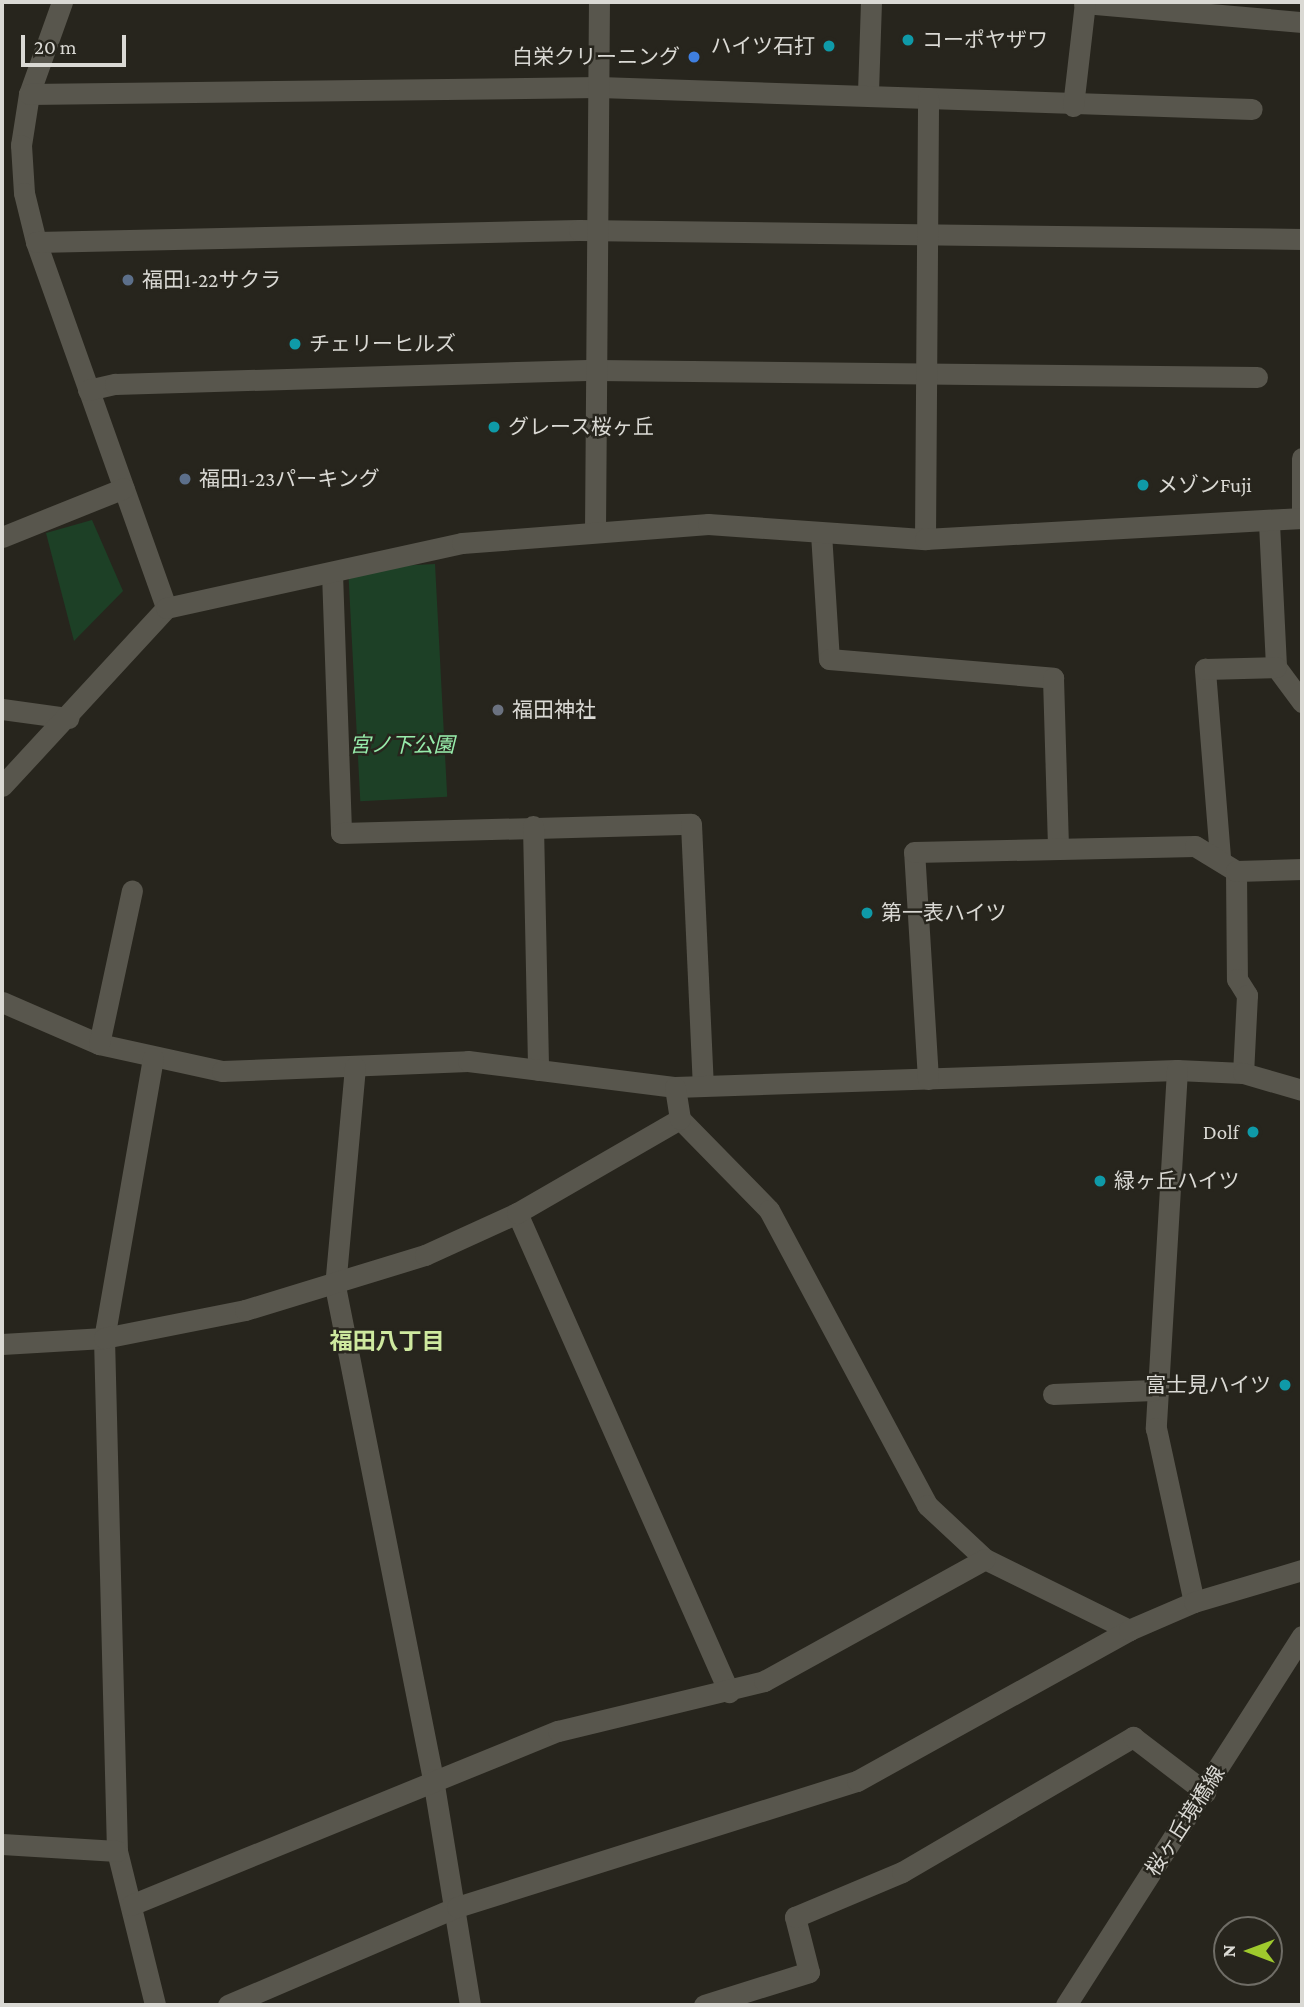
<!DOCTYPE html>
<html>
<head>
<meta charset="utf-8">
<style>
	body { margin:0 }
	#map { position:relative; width:1304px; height:2007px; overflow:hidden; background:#27251d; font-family:"Crimson Pro","Noto Sans JP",serif }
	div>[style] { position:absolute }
	.green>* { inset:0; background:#1d4026; transform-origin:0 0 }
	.minor>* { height:21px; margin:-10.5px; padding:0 10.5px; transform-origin:10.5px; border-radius:10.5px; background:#58564d }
	.dots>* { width:19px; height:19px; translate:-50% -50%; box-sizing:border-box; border:4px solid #27251d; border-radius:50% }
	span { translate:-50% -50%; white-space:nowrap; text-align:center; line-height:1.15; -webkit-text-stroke:5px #27251d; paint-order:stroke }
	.poi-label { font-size:21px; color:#dad9d4 }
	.left { translate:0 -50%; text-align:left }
	.right { translate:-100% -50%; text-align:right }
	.park-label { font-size:21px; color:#97ecab; font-style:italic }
	.street-label { font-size:21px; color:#dad9d4 }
	.neighbourhood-label { font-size:23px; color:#cee99f; font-weight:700 }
	.frame { position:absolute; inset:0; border:4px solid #dad9d4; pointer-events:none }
	.north { position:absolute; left:1213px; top:1916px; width:70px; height:70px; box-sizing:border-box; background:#27251d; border:2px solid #6f6d66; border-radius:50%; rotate:270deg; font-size:19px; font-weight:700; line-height:28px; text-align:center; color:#dad9d4 }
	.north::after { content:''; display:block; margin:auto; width:24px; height:32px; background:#9fca2d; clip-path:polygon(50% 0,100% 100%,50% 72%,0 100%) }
	.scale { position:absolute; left:21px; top:35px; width:105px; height:32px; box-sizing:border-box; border:4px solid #dad9d4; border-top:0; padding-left:9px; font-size:21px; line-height:24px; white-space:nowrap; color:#dad9d4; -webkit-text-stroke:5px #27251d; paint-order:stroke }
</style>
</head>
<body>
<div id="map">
	<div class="green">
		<div style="clip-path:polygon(92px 520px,123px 591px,74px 641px,46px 533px)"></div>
		<div style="left:435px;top:564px;width:233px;height:87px;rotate:87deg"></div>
	</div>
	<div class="minor">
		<div style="left:62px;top:2px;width:98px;rotate:109.7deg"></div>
		<div style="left:29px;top:94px;width:52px;rotate:98.9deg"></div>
		<div style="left:21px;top:145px;width:48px;rotate:86.4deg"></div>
		<div style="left:24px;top:193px;width:50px;rotate:76.2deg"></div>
		<div style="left:36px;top:242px;width:388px;rotate:70.4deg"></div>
		<div style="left:1084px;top:3px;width:219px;rotate:5deg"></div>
		<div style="left:868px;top:92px;width:90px;rotate:-88.1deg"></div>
		<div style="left:29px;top:94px;width:570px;rotate:-0.7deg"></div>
		<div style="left:599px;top:87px;width:653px;rotate:1.93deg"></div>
		<div style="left:1073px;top:106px;width:105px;rotate:-83.4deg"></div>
		<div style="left:36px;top:242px;width:543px;rotate:-1.27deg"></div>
		<div style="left:579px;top:230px;width:723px;rotate:0.71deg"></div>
		<div style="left:88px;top:390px;width:28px;rotate:-13deg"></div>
		<div style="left:115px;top:384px;width:481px;rotate:-1.7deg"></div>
		<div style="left:596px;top:370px;width:661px;rotate:0.61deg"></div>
		<div style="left:1302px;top:518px;width:60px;rotate:-90deg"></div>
		<div style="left:1269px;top:523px;width:144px;rotate:87.2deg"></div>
		<div style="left:1276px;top:667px;width:44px;rotate:53.4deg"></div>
		<div style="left:595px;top:531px;width:529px;rotate:-89.57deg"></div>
		<div style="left:821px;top:533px;width:126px;rotate:86.4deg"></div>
		<div style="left:829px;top:659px;width:225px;rotate:4.8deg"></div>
		<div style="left:1053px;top:678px;width:168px;rotate:88.3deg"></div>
		<div style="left:2px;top:537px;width:131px;rotate:-21.9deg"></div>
		<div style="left:925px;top:539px;width:441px;rotate:-89.6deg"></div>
		<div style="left:332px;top:573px;width:260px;rotate:88deg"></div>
		<div style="left:341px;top:833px;width:350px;rotate:-1.5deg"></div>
		<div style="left:691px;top:824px;width:262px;rotate:87.4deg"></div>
		<div style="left:2px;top:709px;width:67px;rotate:7.8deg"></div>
		<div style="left:2px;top:786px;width:242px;rotate:-47.3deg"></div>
		<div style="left:166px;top:608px;width:303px;rotate:-12.4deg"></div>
		<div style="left:462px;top:543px;width:247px;rotate:-4.4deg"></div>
		<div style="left:708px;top:524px;width:218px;rotate:4deg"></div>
		<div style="left:925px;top:539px;width:378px;rotate:-3.2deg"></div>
		<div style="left:533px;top:826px;width:244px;rotate:88.8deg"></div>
		<div style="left:1220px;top:857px;width:189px;rotate:-94.6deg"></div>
		<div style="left:1205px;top:669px;width:71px;rotate:-1.6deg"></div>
		<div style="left:1236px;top:871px;width:108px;rotate:89.5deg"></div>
		<div style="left:1237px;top:979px;width:19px;rotate:58deg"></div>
		<div style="left:1247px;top:995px;width:78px;rotate:92.9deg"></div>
		<div style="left:2px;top:1002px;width:106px;rotate:23.4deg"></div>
		<div style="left:99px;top:1044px;width:126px;rotate:12.4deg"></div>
		<div style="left:222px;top:1071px;width:246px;rotate:-2.3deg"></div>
		<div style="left:468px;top:1061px;width:209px;rotate:7.2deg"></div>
		<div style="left:675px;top:1087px;width:502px;rotate:-1.94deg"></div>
		<div style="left:1177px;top:1070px;width:66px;rotate:2.6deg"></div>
		<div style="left:1243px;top:1073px;width:61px;rotate:16.1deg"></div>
		<div style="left:99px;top:1044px;width:157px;rotate:-77.9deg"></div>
		<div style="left:153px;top:1058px;width:284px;rotate:99.9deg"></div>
		<div style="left:104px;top:1338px;width:513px;rotate:88.55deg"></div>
		<div style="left:117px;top:1851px;width:159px;rotate:76.1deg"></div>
		<div style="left:355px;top:1067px;width:220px;rotate:95.2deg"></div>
		<div style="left:335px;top:1286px;width:503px;rotate:78.76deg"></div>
		<div style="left:433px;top:1779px;width:229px;rotate:80.7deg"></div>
		<div style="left:1177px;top:1070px;width:359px;rotate:93.4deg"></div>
		<div style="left:1156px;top:1428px;width:178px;rotate:77.7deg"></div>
		<div style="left:928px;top:1079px;width:227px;rotate:-93.5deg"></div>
		<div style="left:914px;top:852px;width:281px;rotate:-1.2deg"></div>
		<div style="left:1195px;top:846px;width:48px;rotate:31.4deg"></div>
		<div style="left:1236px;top:871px;width:66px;rotate:-1.7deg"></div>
		<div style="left:680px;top:1119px;width:127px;rotate:45.6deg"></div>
		<div style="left:769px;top:1210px;width:335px;rotate:61.8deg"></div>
		<div style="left:927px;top:1505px;width:79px;rotate:43deg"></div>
		<div style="left:985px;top:1559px;width:161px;rotate:26.2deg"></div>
		<div style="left:517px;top:1213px;width:524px;rotate:66.13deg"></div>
		<div style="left:2px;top:1344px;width:102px;rotate:-3.4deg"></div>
		<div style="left:104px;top:1338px;width:144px;rotate:-11.2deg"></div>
		<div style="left:245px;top:1310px;width:188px;rotate:-17deg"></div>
		<div style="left:425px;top:1255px;width:101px;rotate:-24.5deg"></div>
		<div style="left:517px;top:1213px;width:188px;rotate:-30deg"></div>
		<div style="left:680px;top:1119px;width:32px;rotate:-99deg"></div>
		<div style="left:1053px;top:1394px;width:101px;rotate:-2.3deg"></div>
		<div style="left:2px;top:1844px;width:115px;rotate:3.5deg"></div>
		<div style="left:131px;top:1905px;width:461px;rotate:-22.2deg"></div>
		<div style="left:558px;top:1731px;width:212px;rotate:-13.6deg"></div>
		<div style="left:764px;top:1681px;width:252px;rotate:-28.9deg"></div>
		<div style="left:228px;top:2005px;width:249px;rotate:-23.2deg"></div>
		<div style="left:457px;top:1907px;width:419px;rotate:-17.5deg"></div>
		<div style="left:857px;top:1781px;width:311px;rotate:-29deg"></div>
		<div style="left:1129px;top:1630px;width:71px;rotate:-23.3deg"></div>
		<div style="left:1194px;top:1602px;width:113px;rotate:-16.5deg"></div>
		<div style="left:704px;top:2005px;width:110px;rotate:-17.4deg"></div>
		<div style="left:809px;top:1972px;width:57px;rotate:-104.3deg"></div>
		<div style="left:795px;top:1917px;width:116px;rotate:-22.8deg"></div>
		<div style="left:902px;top:1872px;width:268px;rotate:-30.3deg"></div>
		<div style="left:1133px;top:1737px;width:91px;rotate:37.4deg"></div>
		<div style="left:1066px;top:2005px;width:438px;rotate:-57.4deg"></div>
	</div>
	<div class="dots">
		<div style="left:908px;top:40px;background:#0f9aa8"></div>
		<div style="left:829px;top:46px;background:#0f9aa8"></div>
		<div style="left:694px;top:57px;background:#3f7fe0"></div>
		<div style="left:128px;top:280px;background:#5c6f8a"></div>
		<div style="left:295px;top:344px;background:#0f9aa8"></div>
		<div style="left:494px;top:427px;background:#0f9aa8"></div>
		<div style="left:185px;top:479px;background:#5c6f8a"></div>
		<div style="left:1143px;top:485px;background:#0f9aa8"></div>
		<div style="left:498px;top:710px;background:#6b7280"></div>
		<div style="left:867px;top:913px;background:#0f9aa8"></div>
		<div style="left:1253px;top:1132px;background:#0f9aa8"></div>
		<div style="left:1100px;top:1181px;background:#0f9aa8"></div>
		<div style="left:1285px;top:1385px;background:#0f9aa8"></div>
	</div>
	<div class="poi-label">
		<span class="left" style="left:922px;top:40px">コーポヤザワ</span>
		<span class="right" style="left:815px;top:46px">ハイツ石打</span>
		<span class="right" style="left:680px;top:57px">白栄クリーニング</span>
		<span class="left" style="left:142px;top:280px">福田1-22サクラ</span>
		<span class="left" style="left:309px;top:344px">チェリーヒルズ</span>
		<span class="left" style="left:508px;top:427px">グレース桜ヶ丘</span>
		<span class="left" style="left:199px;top:479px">福田1-23パーキング</span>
		<span class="left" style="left:1157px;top:485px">メゾンFuji</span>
		<span class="left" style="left:512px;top:710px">福田神社</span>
		<span class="left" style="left:881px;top:913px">第一表ハイツ</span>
		<span class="right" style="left:1239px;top:1132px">Dolf</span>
		<span class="left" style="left:1114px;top:1181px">緑ヶ丘ハイツ</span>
		<span class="right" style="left:1271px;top:1385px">富士見ハイツ</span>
	</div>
	<div class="park-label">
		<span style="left:402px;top:745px">宮ノ下公園</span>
	</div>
	<div class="street-label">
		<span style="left:1185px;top:1821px;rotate:-57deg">桜ヶ丘境橋線</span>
	</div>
	<div class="neighbourhood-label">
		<span style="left:387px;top:1341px">福田八丁目</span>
	</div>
	<div class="frame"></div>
	<div class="north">N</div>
	<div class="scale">20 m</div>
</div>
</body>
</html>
